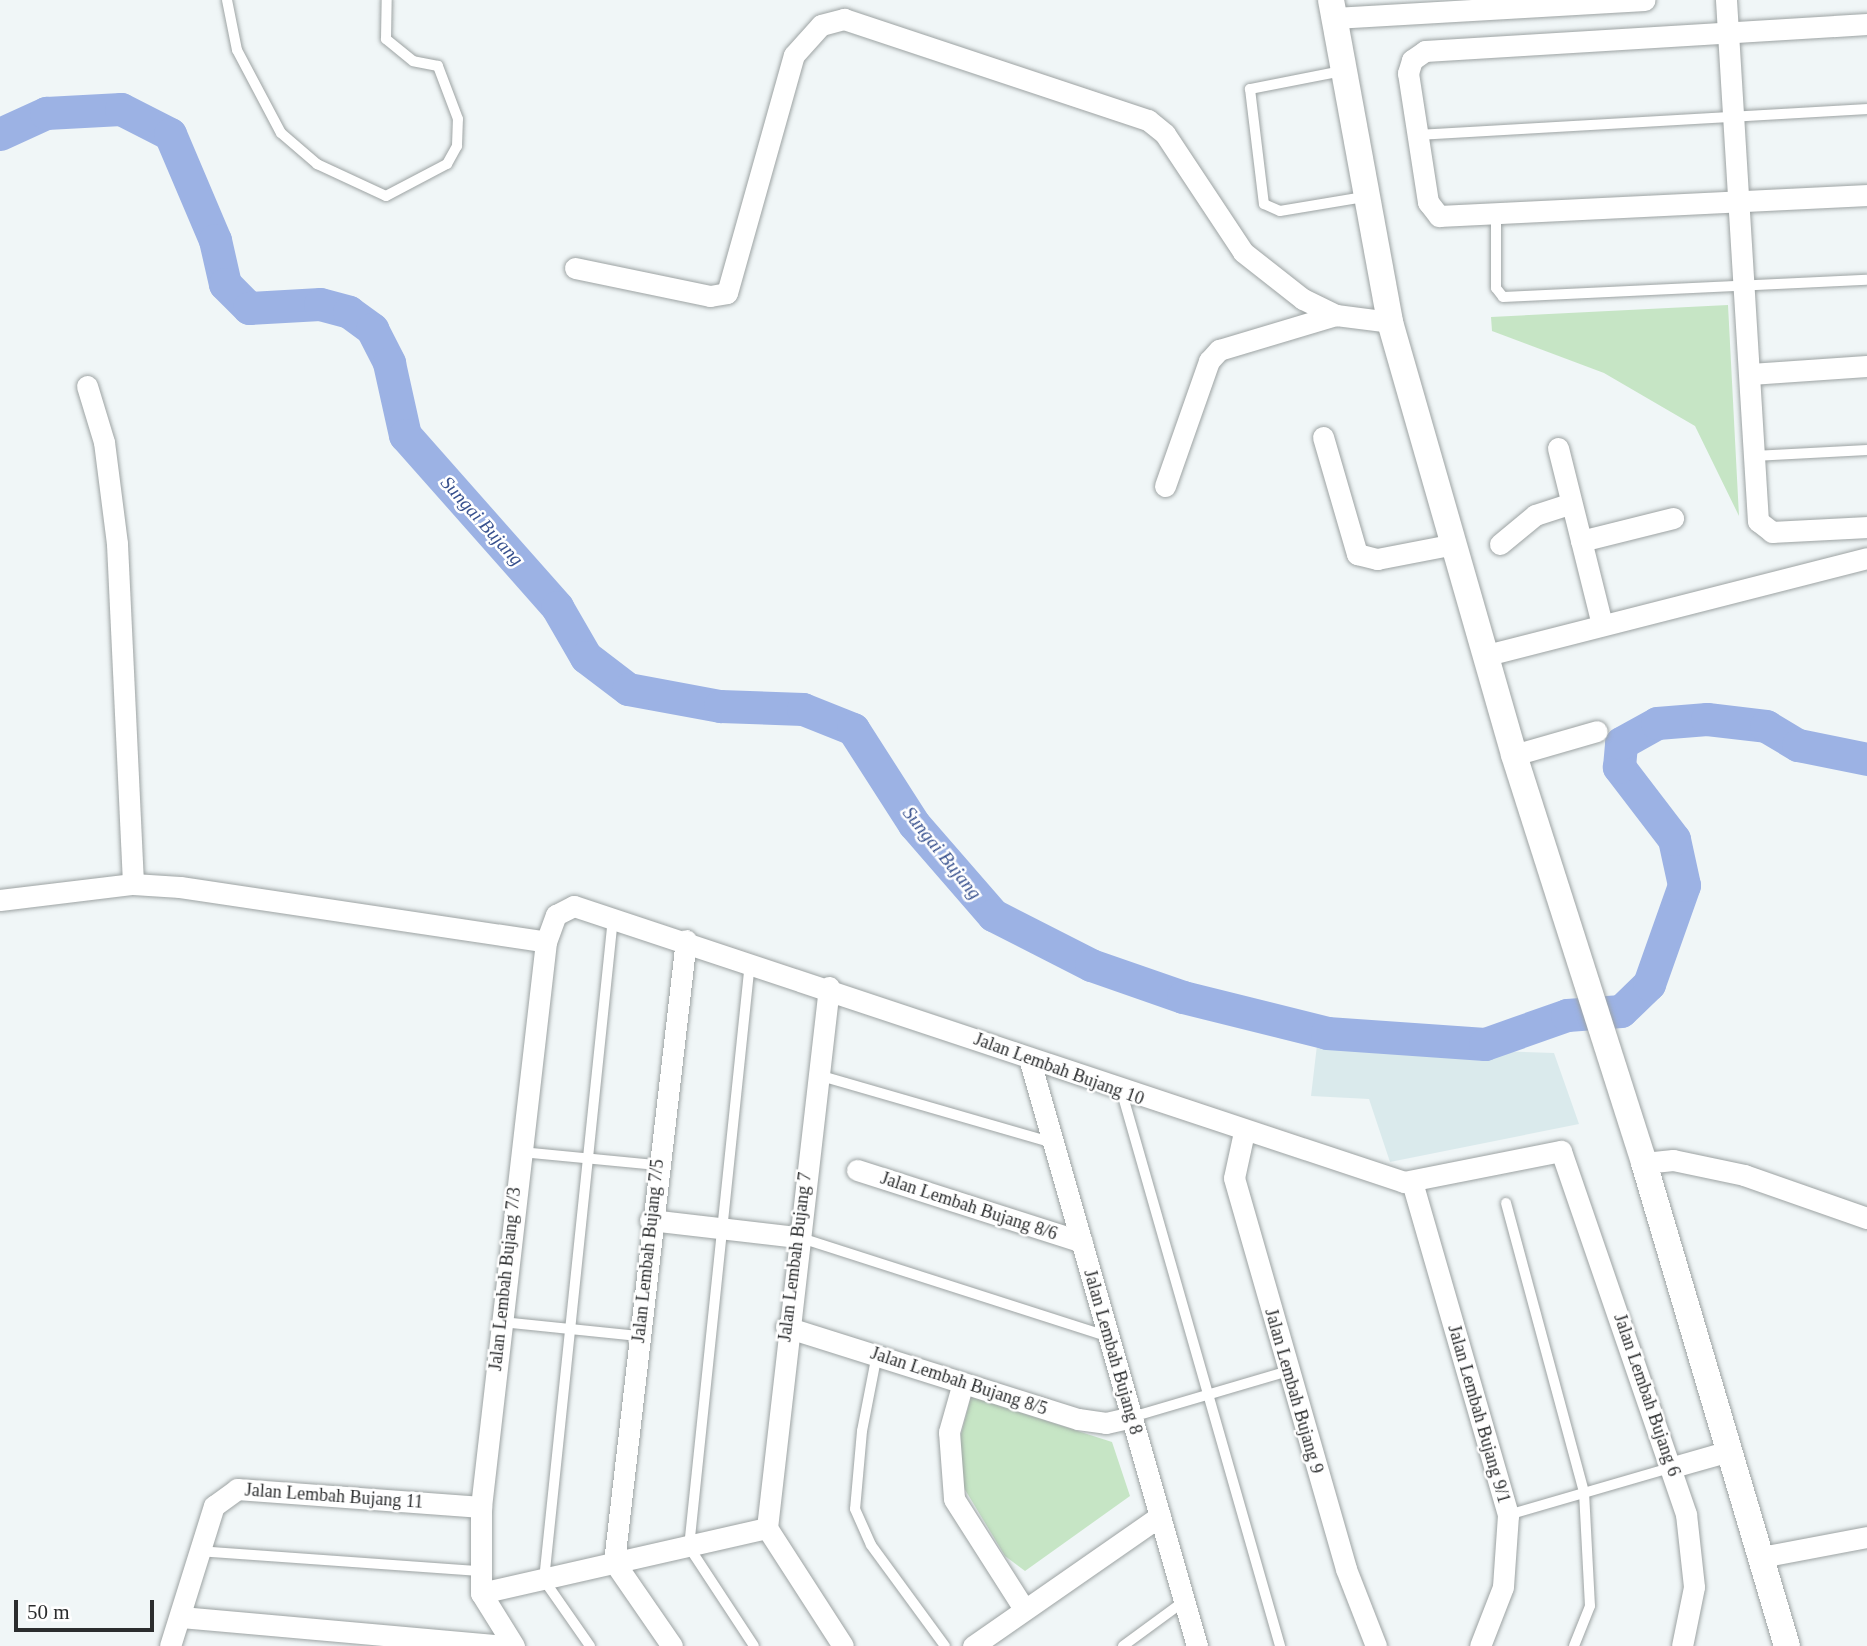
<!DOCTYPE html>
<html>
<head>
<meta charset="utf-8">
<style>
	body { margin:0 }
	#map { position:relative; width:1867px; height:1646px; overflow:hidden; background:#f0f6f7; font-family:"Times New Roman",serif }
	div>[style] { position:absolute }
	.built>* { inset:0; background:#daeaec }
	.green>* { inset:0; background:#c6e5c5 }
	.river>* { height:33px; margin:-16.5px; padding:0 16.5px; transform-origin:16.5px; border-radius:16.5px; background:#9cb2e4 }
	.roads { filter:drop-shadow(0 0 2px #9da3a3) drop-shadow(0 0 2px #9da3a3) }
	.service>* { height:10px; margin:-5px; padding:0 5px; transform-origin:5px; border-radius:5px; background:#fff }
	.minor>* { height:21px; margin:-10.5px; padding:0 10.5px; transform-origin:10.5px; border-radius:10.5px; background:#fff }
	.tertiary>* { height:26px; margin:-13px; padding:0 13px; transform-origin:13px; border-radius:13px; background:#fff }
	span { translate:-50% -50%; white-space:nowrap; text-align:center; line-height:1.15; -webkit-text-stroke:5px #fff; paint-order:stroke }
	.street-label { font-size:18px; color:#2b2d2e }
	.water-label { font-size:19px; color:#38518e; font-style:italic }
	.scale { position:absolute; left:14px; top:1600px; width:140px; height:32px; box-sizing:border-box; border:4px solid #2b2d2e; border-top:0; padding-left:9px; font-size:21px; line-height:24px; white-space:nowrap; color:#2b2d2e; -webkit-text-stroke:5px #fff; paint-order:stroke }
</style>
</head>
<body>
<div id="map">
	<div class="built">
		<div style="clip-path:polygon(1317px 1045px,1554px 1053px,1579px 1124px,1390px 1162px,1369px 1099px,1311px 1096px)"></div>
	</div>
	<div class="green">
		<div style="clip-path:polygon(1728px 305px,1739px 516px,1695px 426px,1604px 373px,1492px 331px,1491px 317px)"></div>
		<div style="clip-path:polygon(971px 1397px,1112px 1442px,1130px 1496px,1025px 1571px,1005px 1556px,952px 1468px)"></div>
	</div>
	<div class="river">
		<div style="left:0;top:134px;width:51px;rotate:-24.5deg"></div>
		<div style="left:46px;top:113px;width:75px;rotate:-3.1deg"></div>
		<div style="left:121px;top:109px;width:55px;rotate:27deg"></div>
		<div style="left:170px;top:134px;width:115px;rotate:67deg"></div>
		<div style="left:215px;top:240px;width:45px;rotate:77.2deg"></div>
		<div style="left:225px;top:284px;width:34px;rotate:45deg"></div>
		<div style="left:249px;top:308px;width:71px;rotate:-3.2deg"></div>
		<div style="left:320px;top:304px;width:30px;rotate:15deg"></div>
		<div style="left:349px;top:312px;width:29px;rotate:36deg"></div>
		<div style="left:372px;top:329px;width:38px;rotate:63deg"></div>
		<div style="left:389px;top:363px;width:74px;rotate:77.5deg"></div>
		<div style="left:405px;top:435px;width:230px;rotate:48.5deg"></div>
		<div style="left:557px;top:607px;width:58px;rotate:59.9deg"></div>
		<div style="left:586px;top:657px;width:53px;rotate:37.3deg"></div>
		<div style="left:628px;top:689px;width:94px;rotate:10.5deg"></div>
		<div style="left:720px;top:706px;width:83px;rotate:2.1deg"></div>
		<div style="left:803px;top:709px;width:54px;rotate:21.8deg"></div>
		<div style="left:853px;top:729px;width:113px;rotate:57.3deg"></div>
		<div style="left:914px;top:824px;width:121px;rotate:49deg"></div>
		<div style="left:993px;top:915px;width:110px;rotate:27deg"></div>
		<div style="left:1091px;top:965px;width:97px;rotate:19.2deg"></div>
		<div style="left:1183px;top:997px;width:148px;rotate:14deg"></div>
		<div style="left:1327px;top:1033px;width:158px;rotate:4deg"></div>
		<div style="left:1485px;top:1044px;width:87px;rotate:-19.5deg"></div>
		<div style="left:1567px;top:1015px;width:54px;rotate:-4.2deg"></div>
		<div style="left:1621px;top:1011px;width:39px;rotate:-44deg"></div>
		<div style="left:1649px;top:984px;width:105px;rotate:-70.5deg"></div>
		<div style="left:1684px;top:885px;width:47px;rotate:-102.3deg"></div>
		<div style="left:1674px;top:839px;width:91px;rotate:-127.4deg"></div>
		<div style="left:1619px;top:767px;width:24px;rotate:-85deg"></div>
		<div style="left:1621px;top:743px;width:41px;rotate:-29.1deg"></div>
		<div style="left:1657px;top:723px;width:50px;rotate:-4.6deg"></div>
		<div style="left:1707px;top:719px;width:59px;rotate:6.8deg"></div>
		<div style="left:1766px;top:726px;width:37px;rotate:31deg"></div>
		<div style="left:1798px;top:745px;width:70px;rotate:11.5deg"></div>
	</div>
	<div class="roads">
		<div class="service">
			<div style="left:227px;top:0;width:51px;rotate:78.7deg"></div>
			<div style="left:237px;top:50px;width:94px;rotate:62.1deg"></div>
			<div style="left:281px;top:133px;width:48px;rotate:40.7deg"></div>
			<div style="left:317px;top:164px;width:76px;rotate:24.9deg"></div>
			<div style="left:386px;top:196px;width:69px;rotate:-27.7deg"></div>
			<div style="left:447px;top:164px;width:21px;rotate:-61deg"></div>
			<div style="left:457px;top:146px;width:27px;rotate:-88deg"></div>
			<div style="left:458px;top:119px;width:57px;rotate:-110.7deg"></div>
			<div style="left:438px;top:66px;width:25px;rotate:-169deg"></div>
			<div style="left:413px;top:61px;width:35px;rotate:-141deg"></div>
			<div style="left:386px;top:39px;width:39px;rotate:-89deg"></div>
			<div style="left:1342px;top:71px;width:94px;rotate:168.9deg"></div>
			<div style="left:1250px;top:89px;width:116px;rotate:83.1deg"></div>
			<div style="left:1264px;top:204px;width:17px;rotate:24deg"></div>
			<div style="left:1280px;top:211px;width:85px;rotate:-9.5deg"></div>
			<div style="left:1418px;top:135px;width:450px;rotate:-3.3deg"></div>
			<div style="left:1496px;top:213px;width:75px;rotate:90deg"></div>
			<div style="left:1496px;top:288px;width:11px;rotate:52deg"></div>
			<div style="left:1503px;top:297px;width:364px;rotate:-2.7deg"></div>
			<div style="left:1754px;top:456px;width:113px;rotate:-3deg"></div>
			<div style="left:750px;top:962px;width:588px;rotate:95.95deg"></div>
			<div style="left:689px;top:1547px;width:118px;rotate:56.7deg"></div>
			<div style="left:818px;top:1075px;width:245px;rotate:16.1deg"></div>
			<div style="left:1122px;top:1093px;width:575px;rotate:74.05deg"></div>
			<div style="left:521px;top:1152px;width:137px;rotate:5.5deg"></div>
			<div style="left:1506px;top:1203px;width:299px;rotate:74.9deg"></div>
			<div style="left:1584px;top:1492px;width:114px;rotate:87deg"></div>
			<div style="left:1590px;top:1606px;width:43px;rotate:111.8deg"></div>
			<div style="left:798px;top:1237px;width:327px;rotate:17.8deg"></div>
			<div style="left:502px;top:1322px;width:137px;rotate:5.9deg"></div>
			<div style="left:877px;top:1354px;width:78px;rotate:101deg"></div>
			<div style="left:862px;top:1431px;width:78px;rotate:95.1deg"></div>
			<div style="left:855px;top:1509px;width:39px;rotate:66deg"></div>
			<div style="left:871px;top:1545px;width:125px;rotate:53.8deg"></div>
			<div style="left:1132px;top:1417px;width:163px;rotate:-16.4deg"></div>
			<div style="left:1508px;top:1515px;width:172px;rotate:-16.2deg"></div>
			<div style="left:199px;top:1551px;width:280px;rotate:4.1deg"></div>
			<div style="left:590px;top:1646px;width:80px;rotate:-124.9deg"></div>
			<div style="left:544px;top:1580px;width:666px;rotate:-84.05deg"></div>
			<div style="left:1123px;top:1646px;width:74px;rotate:-36.3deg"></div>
		</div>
		<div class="minor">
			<div style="left:1726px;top:0;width:522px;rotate:86.49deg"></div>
			<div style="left:1758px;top:521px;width:18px;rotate:38deg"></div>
			<div style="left:1772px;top:532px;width:95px;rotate:-3deg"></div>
			<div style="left:1334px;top:18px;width:311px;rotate:-3.3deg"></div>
			<div style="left:1867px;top:24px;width:443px;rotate:176.5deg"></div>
			<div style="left:1425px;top:51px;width:16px;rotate:145deg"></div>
			<div style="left:1412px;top:60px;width:14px;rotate:107deg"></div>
			<div style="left:1408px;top:73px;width:131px;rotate:81.2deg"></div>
			<div style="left:1428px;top:202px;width:18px;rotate:52deg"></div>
			<div style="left:1439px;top:216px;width:429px;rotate:-2.8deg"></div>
			<div style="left:575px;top:268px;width:138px;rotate:11.7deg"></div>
			<div style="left:710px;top:296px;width:17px;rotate:-10deg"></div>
			<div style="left:727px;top:293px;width:247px;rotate:-74.3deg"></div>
			<div style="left:794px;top:55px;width:40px;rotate:-48deg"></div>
			<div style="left:821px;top:25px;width:24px;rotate:-15deg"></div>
			<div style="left:844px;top:19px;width:320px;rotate:18.4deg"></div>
			<div style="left:1148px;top:120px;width:22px;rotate:39deg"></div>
			<div style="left:1165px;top:134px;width:141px;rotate:56.5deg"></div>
			<div style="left:1243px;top:252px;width:76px;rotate:38.1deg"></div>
			<div style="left:1303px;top:299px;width:37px;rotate:26deg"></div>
			<div style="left:1750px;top:374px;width:117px;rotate:-3.9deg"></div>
			<div style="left:87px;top:386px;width:59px;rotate:73.1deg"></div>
			<div style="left:104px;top:442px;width:103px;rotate:82.7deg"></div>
			<div style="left:117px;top:544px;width:340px;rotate:87.3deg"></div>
			<div style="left:1323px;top:437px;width:122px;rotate:73.8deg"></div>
			<div style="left:1357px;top:554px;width:21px;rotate:14deg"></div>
			<div style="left:1377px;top:559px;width:79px;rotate:-10.9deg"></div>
			<div style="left:1558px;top:448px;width:182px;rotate:76deg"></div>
			<div style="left:1165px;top:486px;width:133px;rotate:-70.6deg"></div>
			<div style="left:1209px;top:361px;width:15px;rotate:-48deg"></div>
			<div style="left:1219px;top:350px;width:122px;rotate:-16.7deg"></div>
			<div style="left:1336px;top:315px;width:54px;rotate:7.4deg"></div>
			<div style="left:1581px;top:541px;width:95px;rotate:-14deg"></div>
			<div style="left:1500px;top:544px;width:45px;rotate:-39.6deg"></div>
			<div style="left:1535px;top:515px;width:38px;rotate:-18deg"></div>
			<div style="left:1487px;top:655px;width:392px;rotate:-14.3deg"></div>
			<div style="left:1514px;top:755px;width:86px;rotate:-16.1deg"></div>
			<div style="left:0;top:900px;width:134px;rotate:-6.9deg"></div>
			<div style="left:133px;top:884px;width:47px;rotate:3.7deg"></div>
			<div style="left:180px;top:887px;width:370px;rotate:8.5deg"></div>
			<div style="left:829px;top:987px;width:545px;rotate:96.54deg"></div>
			<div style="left:767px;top:1528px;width:140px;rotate:57.2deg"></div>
			<div style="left:1029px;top:1058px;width:612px;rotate:74.05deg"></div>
			<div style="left:1244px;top:1132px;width:47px;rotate:102.3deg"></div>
			<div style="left:1234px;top:1178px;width:407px;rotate:74deg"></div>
			<div style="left:1346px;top:1569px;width:83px;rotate:68.7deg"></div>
			<div style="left:1644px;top:1163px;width:29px;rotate:-6deg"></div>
			<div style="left:1673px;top:1160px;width:73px;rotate:11.9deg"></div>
			<div style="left:1744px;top:1175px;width:130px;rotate:19.3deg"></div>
			<div style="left:857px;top:1170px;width:236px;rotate:17.7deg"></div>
			<div style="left:1412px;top:1182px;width:347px;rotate:73.9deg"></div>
			<div style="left:1508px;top:1515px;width:72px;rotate:94deg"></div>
			<div style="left:1503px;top:1587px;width:63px;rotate:111.3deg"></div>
			<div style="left:650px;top:1220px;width:149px;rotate:6.6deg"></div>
			<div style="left:786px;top:1327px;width:306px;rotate:17.5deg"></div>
			<div style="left:1078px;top:1419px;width:28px;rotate:8deg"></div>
			<div style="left:1106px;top:1423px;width:27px;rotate:-13deg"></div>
			<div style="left:962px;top:1386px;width:48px;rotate:105.8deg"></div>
			<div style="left:949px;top:1432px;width:67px;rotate:85.7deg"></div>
			<div style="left:954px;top:1499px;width:130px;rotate:57.5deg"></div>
			<div style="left:1673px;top:1467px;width:58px;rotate:-15.9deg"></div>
			<div style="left:1761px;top:1557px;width:108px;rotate:-10.7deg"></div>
			<div style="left:481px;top:1593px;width:293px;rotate:-12.8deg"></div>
			<div style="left:181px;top:1617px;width:328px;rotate:5.1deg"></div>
			<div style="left:170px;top:1646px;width:147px;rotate:-72.6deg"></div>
			<div style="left:214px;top:1506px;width:29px;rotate:-36deg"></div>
			<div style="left:237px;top:1489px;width:245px;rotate:4.2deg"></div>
			<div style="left:514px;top:1646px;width:62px;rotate:-121.9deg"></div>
			<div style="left:481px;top:1593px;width:86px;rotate:-90deg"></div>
			<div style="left:481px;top:1507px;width:569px;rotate:-83.44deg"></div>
			<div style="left:546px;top:942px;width:29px;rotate:-70deg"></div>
			<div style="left:556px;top:915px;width:20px;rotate:-27deg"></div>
			<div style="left:574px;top:906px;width:875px;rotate:18.39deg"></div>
			<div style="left:1404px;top:1182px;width:160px;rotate:-11.2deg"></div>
			<div style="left:1561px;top:1151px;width:384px;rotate:71deg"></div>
			<div style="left:1686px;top:1514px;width:73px;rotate:83.7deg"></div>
			<div style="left:1694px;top:1587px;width:60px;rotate:101.5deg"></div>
			<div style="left:672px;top:1646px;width:102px;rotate:-124.6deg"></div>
			<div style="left:614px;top:1562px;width:626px;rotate:-83.4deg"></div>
			<div style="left:973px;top:1646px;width:228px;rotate:-34.8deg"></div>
		</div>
		<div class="tertiary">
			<div style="left:1331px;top:0;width:327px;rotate:79.6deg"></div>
			<div style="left:1390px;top:322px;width:450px;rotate:74deg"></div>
			<div style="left:1514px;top:755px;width:428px;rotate:72.3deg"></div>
			<div style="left:1644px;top:1163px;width:504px;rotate:73.51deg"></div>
		</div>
	</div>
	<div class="street-label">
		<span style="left:1059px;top:1069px;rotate:20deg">Jalan Lembah Bujang 10</span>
		<span style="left:969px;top:1206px;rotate:18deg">Jalan Lembah Bujang 8/6</span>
		<span style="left:648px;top:1251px;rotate:-84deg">Jalan Lembah Bujang 7/5</span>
		<span style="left:795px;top:1257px;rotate:-83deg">Jalan Lembah Bujang 7</span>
		<span style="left:505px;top:1279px;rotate:-84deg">Jalan Lembah Bujang 7/3</span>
		<span style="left:1113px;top:1352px;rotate:74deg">Jalan Lembah Bujang 8</span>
		<span style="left:959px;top:1381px;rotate:18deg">Jalan Lembah Bujang 8/5</span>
		<span style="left:1294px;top:1391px;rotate:74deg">Jalan Lembah Bujang 9</span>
		<span style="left:1647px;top:1395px;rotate:71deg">Jalan Lembah Bujang 6</span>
		<span style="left:1479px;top:1414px;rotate:74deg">Jalan Lembah Bujang 9/1</span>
		<span style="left:334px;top:1496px;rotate:4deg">Jalan Lembah Bujang 11</span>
	</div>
	<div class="water-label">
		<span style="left:482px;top:521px;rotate:48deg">Sungai Bujang</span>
		<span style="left:942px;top:853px;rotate:51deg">Sungai Bujang</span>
	</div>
	<div class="scale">50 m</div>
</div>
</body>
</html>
